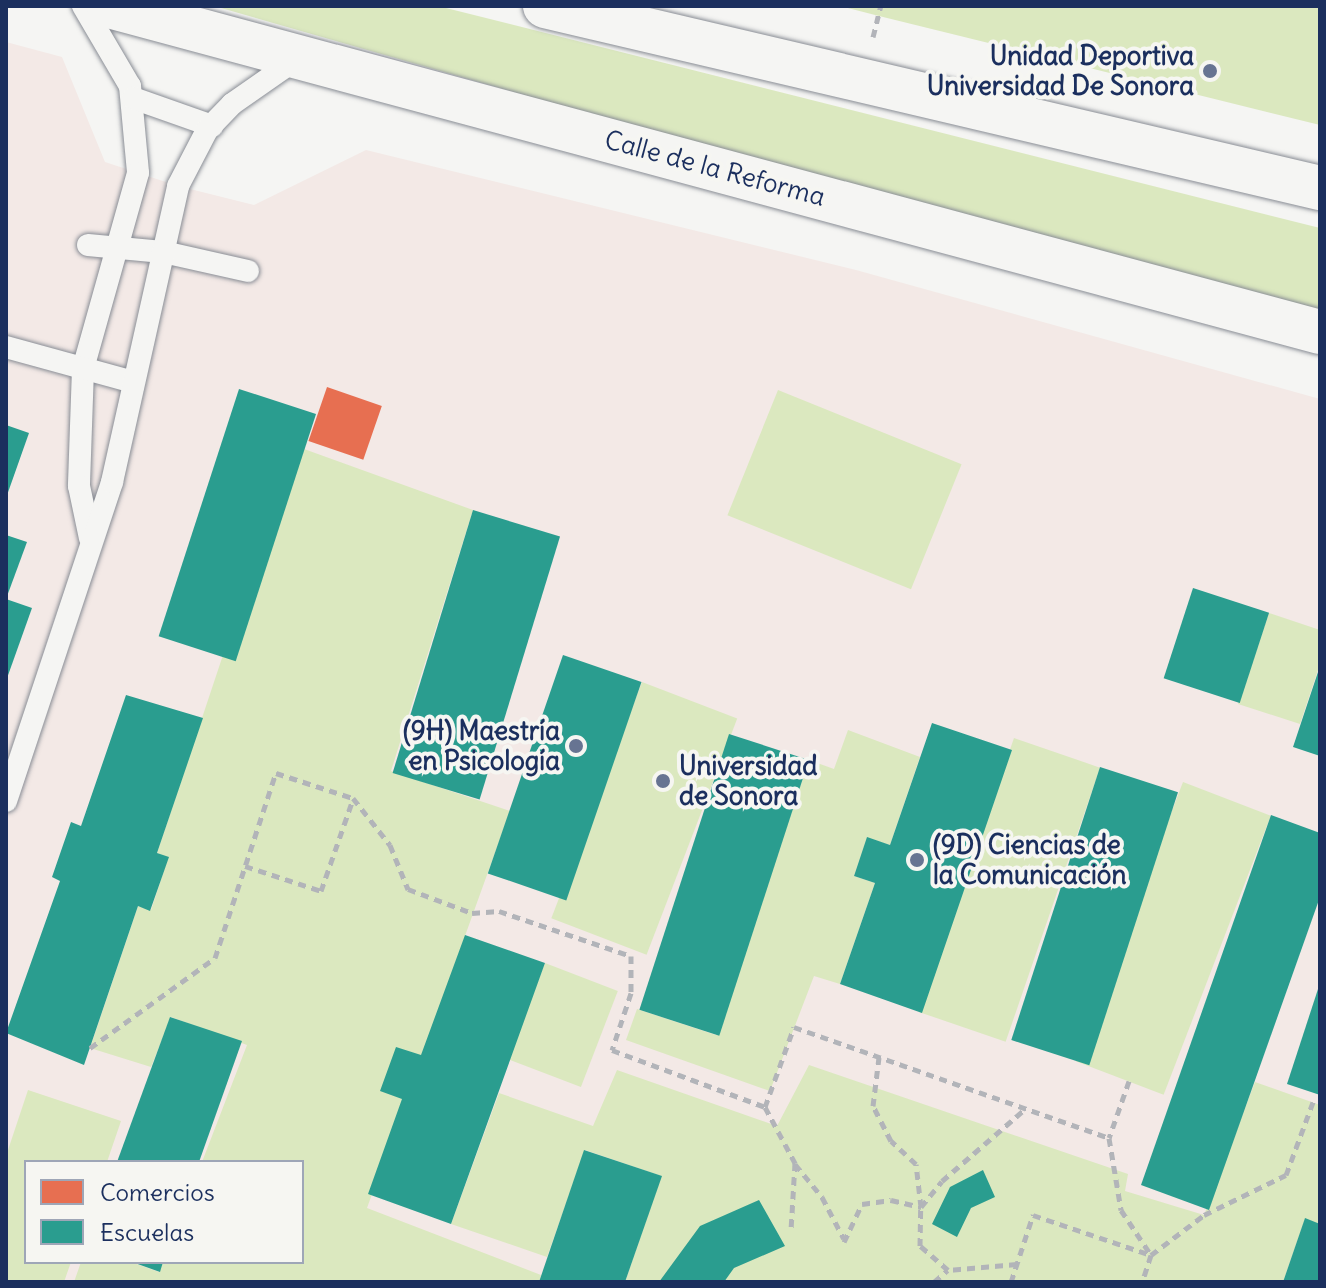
<!DOCTYPE html>
<html>
<head>
<meta charset="utf-8">
<style>
	body { margin:0 }
	#map { position:relative; width:1326px; height:1288px; overflow:hidden; background:#f5f5f3; font-family:Delius,sans-serif }
	div>[style] { position:absolute }
	.built>* { inset:0; background:#f3e9e6 }
	.green>* { inset:0; background:#dbe8bf; transform-origin:0 0 }
	.shops>* { inset:0; background:#e76f51; transform-origin:0 0 }
	.schools>* { inset:0; background:#2a9d8f; transform-origin:0 0 }
	.path>* { height:5px; margin-top:-2.5px; transform-origin:0; background:repeating-linear-gradient(90deg,#b2b4b9 0 8px,transparent 0 14px) }
	.roads { filter:drop-shadow(0 0 2px #898d95) drop-shadow(0 0 2px #898d95) }
	.lane>* { height:22px; margin:-11px; padding:0 11px; transform-origin:11px; border-radius:11px; background:#f5f5f3 }
	.secondary>* { height:44px; margin:-22px; padding:0 22px; transform-origin:22px; border-radius:22px; background:#f5f5f3 }
	.dots>* { width:22px; height:22px; translate:-50% -50%; box-sizing:border-box; border:4px solid #f6f6f2; border-radius:50% }
	span { translate:-50% -50%; white-space:nowrap; text-align:center; line-height:1.15; -webkit-text-stroke:8px #f6f6f2; paint-order:stroke }
	.poi-label { font-size:26px; color:#1b2f5e; font-weight:700 }
	.right { translate:-100% -50%; text-align:right }
	.left { translate:0 -50%; text-align:left }
	.street-label { font-size:26px; color:#1b2f5e }
	.frame { position:absolute; inset:0; border:8px solid #1b2f5e; pointer-events:none }
	.legend { position:absolute; left:24px; top:1160px; width:280px; height:104px; box-sizing:border-box; background:#f6f6f2; border:2px solid #9ea6b7; margin:0; padding:10px 14px; list-style:none; font-size:24px; color:#1b2f5e }
	.legend li { display:flex; align-items:center; gap:16px; height:40px }
	.legend b { width:40px; border:2px solid #9ea6b7 }
</style>
</head>
<body>
<div id="map">
	<div class="built">
		<div style="clip-path:polygon(evenodd,6px 42px,62px 57px,105px 162px,178px 186px,254px 205px,366px 150px,856px 270px,1320px 399px,1320px 1282px,6px 1282px,6px 42px,26px 1162px,302px 1162px,302px 1262px,26px 1262px,26px 1162px)"></div>
	</div>
	<div class="green">
		<div style="clip-path:polygon(214px 6px,438px 6px,1320px 228px,1320px 324px)"></div>
		<div style="clip-path:polygon(840px 6px,1320px 6px,1320px 125px,879px 16px)"></div>
		<div style="left:778px;top:390px;width:198px;height:135px;rotate:22deg"></div>
		<div style="clip-path:polygon(304px 449px,473px 510px,391px 771px,510px 811px,367px 1208px,541px 1275px,539px 1282px,74px 1282px,81px 1262px,131px 1262px,159px 1272px,163px 1262px,302px 1262px,302px 1162px,202px 1162px,247px 1045px,171px 1017px,151px 1067px,90px 1048px,138px 906px,151px 910px,168px 858px,157px 853px,222px 658px)"></div>
		<div style="clip-path:polygon(1269px 613px,1320px 630px,1320px 664px,1300px 724px,1238px 704px)"></div>
		<div style="left:642px;top:682px;width:102px;height:253px;rotate:21deg"></div>
		<div style="clip-path:polygon(848px 730px,920px 757px,890px 845px,867px 838px,854px 876px,875px 883px,840px 984px,814px 976px,770px 1091px,626px 1040px,637px 1009px,716px 1035px,809px 760px,834px 769px)"></div>
		<div style="left:1014px;top:738px;width:91px;height:290px;rotate:19deg"></div>
		<div style="left:1183px;top:782px;width:94px;height:299px;rotate:21deg"></div>
		<div style="left:545px;top:963px;width:78px;height:103px;rotate:21deg"></div>
		<div style="clip-path:polygon(809px 1065px,1128px 1174px,1125px 1191px,1204px 1215px,1255px 1082px,1320px 1105px,1320px 1224px,1305px 1219px,1283px 1282px,625px 1282px,661px 1176px,585px 1150px,547px 1257px,451px 1224px,499px 1093px,593px 1126px,617px 1070px,777px 1126px)"></div>
		<div style="clip-path:polygon(28px 1090px,121px 1121px,107px 1162px,26px 1162px,26px 1262px,71px 1262px,64px 1282px,6px 1282px,6px 1156px)"></div>
	</div>
	<div class="shops">
		<div style="left:327px;top:387px;width:58px;height:57px;rotate:19deg"></div>
	</div>
	<div class="schools">
		<div style="left:239px;top:389px;width:81px;height:260px;rotate:18deg"></div>
		<div style="clip-path:polygon(6px 425px,29px 433px,6px 498px)"></div>
		<div style="left:473px;top:510px;width:91px;height:275px;rotate:17deg"></div>
		<div style="clip-path:polygon(6px 535px,27px 542px,6px 599px)"></div>
		<div style="left:1193px;top:588px;width:80px;height:95px;rotate:18deg"></div>
		<div style="clip-path:polygon(6px 599px,32px 608px,6px 681px)"></div>
		<div style="left:563px;top:655px;width:83px;height:231px;rotate:19deg"></div>
		<div style="clip-path:polygon(1320px 666px,1320px 756px,1293px 747px)"></div>
		<div style="clip-path:polygon(126px 695px,203px 718px,157px 853px,169px 857px,150px 911px,138px 906px,84px 1065px,6px 1033px,60px 881px,52px 877px,71px 822px,81px 826px)"></div>
		<div style="clip-path:polygon(932px 723px,1012px 750px,922px 1013px,840px 984px,875px 883px,854px 876px,867px 837px,890px 845px)"></div>
		<div style="left:729px;top:734px;width:84px;height:290px;rotate:18deg"></div>
		<div style="left:1100px;top:767px;width:82px;height:287px;rotate:18deg"></div>
		<div style="clip-path:polygon(1271px 815px,1320px 833px,1320px 897px,1209px 1210px,1141px 1185px)"></div>
		<div style="clip-path:polygon(465px 935px,545px 963px,451px 1224px,368px 1194px,402px 1099px,380px 1091px,396px 1047px,421px 1055px)"></div>
		<div style="clip-path:polygon(1319px 986px,1320px 986px,1320px 1095px,1287px 1084px)"></div>
		<div style="clip-path:polygon(170px 1017px,242px 1041px,199px 1162px,117px 1162px)"></div>
		<div style="clip-path:polygon(584px 1150px,662px 1176px,625px 1282px,539px 1282px)"></div>
		<div style="clip-path:polygon(983px 1170px,995px 1197px,971px 1208px,957px 1237px,932px 1224px,950px 1187px)"></div>
		<div style="clip-path:polygon(759px 1200px,785px 1246px,734px 1268px,724px 1282px,659px 1282px,700px 1226px)"></div>
		<div style="clip-path:polygon(1305px 1218px,1320px 1224px,1320px 1282px,1283px 1282px)"></div>
		<div style="clip-path:polygon(132px 1262px,163px 1262px,160px 1272px)"></div>
	</div>
	<div class="path">
		<div style="left:873px;top:37px;width:32px;rotate:-76deg"></div>
		<div style="left:245px;top:866px;width:80px;rotate:18.2deg"></div>
		<div style="left:321px;top:891px;width:97px;rotate:-70.8deg"></div>
		<div style="left:90px;top:1048px;width:154px;rotate:-35.8deg"></div>
		<div style="left:215px;top:958px;width:195px;rotate:-71.8deg"></div>
		<div style="left:276px;top:773px;width:81px;rotate:18deg"></div>
		<div style="left:353px;top:798px;width:60px;rotate:51.8deg"></div>
		<div style="left:390px;top:845px;width:48px;rotate:67.8deg"></div>
		<div style="left:408px;top:889px;width:68px;rotate:20.6deg"></div>
		<div style="left:472px;top:913px;width:27px;rotate:-4deg"></div>
		<div style="left:499px;top:911px;width:139px;rotate:18.8deg"></div>
		<div style="left:631px;top:956px;width:37px;rotate:90deg"></div>
		<div style="left:631px;top:993px;width:60px;rotate:108.4deg"></div>
		<div style="left:612px;top:1050px;width:163px;rotate:20.4deg"></div>
		<div style="left:765px;top:1107px;width:85px;rotate:-70.1deg"></div>
		<div style="left:794px;top:1027px;width:334px;rotate:19.4deg"></div>
		<div style="left:1129px;top:1081px;width:60px;rotate:109.3deg"></div>
		<div style="left:1109px;top:1138px;width:73px;rotate:80.5deg"></div>
		<div style="left:1121px;top:1210px;width:54px;rotate:56.3deg"></div>
		<div style="left:1151px;top:1255px;width:66px;rotate:-37deg"></div>
		<div style="left:1204px;top:1215px;width:91px;rotate:-26deg"></div>
		<div style="left:1286px;top:1175px;width:78px;rotate:-69.7deg"></div>
		<div style="left:765px;top:1107px;width:64px;rotate:61.8deg"></div>
		<div style="left:795px;top:1163px;width:67px;rotate:93.4deg"></div>
		<div style="left:795px;top:1164px;width:43px;rotate:50.7deg"></div>
		<div style="left:822px;top:1197px;width:47px;rotate:62.4deg"></div>
		<div style="left:844px;top:1242px;width:42px;rotate:-64.7deg"></div>
		<div style="left:862px;top:1204px;width:29px;rotate:-8deg"></div>
		<div style="left:891px;top:1200px;width:31px;rotate:13deg"></div>
		<div style="left:921px;top:1207px;width:43px;rotate:-96.6deg"></div>
		<div style="left:916px;top:1164px;width:34px;rotate:-137deg"></div>
		<div style="left:891px;top:1141px;width:39px;rotate:-117deg"></div>
		<div style="left:873px;top:1106px;width:49px;rotate:-83deg"></div>
		<div style="left:1017px;top:1264px;width:69px;rotate:175deg"></div>
		<div style="left:948px;top:1270px;width:37px;rotate:-139deg"></div>
		<div style="left:920px;top:1246px;width:39px;rotate:-89deg"></div>
		<div style="left:921px;top:1207px;width:33px;rotate:-51deg"></div>
		<div style="left:942px;top:1181px;width:110px;rotate:-40.9deg"></div>
		<div style="left:889px;top:1282px;width:23px"></div>
		<div style="left:934px;top:1282px;width:18px;rotate:-41deg"></div>
		<div style="left:1011px;top:1282px;width:71px;rotate:-71.8deg"></div>
		<div style="left:1033px;top:1215px;width:125px;rotate:18.7deg"></div>
		<div style="left:1151px;top:1255px;width:28px;rotate:108deg"></div>
	</div>
	<div class="roads">
		<div class="lane">
			<div style="left:83px;top:6px;width:93px;rotate:59.6deg"></div>
			<div style="left:130px;top:86px;width:87px;rotate:84.7deg"></div>
			<div style="left:138px;top:173px;width:204px;rotate:105.7deg"></div>
			<div style="left:83px;top:369px;width:117px;rotate:92deg"></div>
			<div style="left:79px;top:486px;width:53px;rotate:78.1deg"></div>
			<div style="left:133px;top:98px;width:84px;rotate:19.5deg"></div>
			<div style="left:88px;top:245px;width:75px;rotate:5.3deg"></div>
			<div style="left:163px;top:252px;width:87px;rotate:12.6deg"></div>
			<div style="left:6px;top:347px;width:132px;rotate:15.4deg"></div>
			<div style="left:6px;top:801px;width:336px;rotate:-71.6deg"></div>
			<div style="left:112px;top:482px;width:303px;rotate:-77.4deg"></div>
			<div style="left:178px;top:186px;width:63px;rotate:-62.6deg"></div>
			<div style="left:207px;top:130px;width:36px;rotate:-46deg"></div>
			<div style="left:232px;top:104px;width:80px;rotate:-34.9deg"></div>
		</div>
		<div class="secondary">
			<div style="left:109px;top:6px;width:1254px;rotate:15.07deg"></div>
			<div style="left:545px;top:6px;width:796px;rotate:13.22deg"></div>
		</div>
	</div>
	<div class="dots">
		<div style="left:1210px;top:71px;background:#677492"></div>
		<div style="left:576px;top:746px;background:#677492"></div>
		<div style="left:663px;top:781px;background:#677492"></div>
		<div style="left:917px;top:860px;background:#677492"></div>
	</div>
	<div class="poi-label">
		<span class="right" style="left:1194px;top:71px">Unidad Deportiva<br>Universidad De Sonora</span>
		<span class="right" style="left:560px;top:746px">(9H) Maestría<br>en Psicología</span>
		<span class="left" style="left:679px;top:781px">Universidad<br>de Sonora</span>
		<span class="left" style="left:933px;top:860px">(9D) Ciencias de<br>la Comunicación</span>
	</div>
	<div class="street-label">
		<span style="left:715px;top:168px;rotate:15deg">Calle de la Reforma</span>
	</div>
	<div class="frame"></div>
	<ul class="legend">
	<li><b style="height:22px;background:#e76f51"></b>Comercios</li>
	<li><b style="height:22px;background:#2a9d8f"></b>Escuelas</li>
	</ul>
</div>
</body>
</html>
